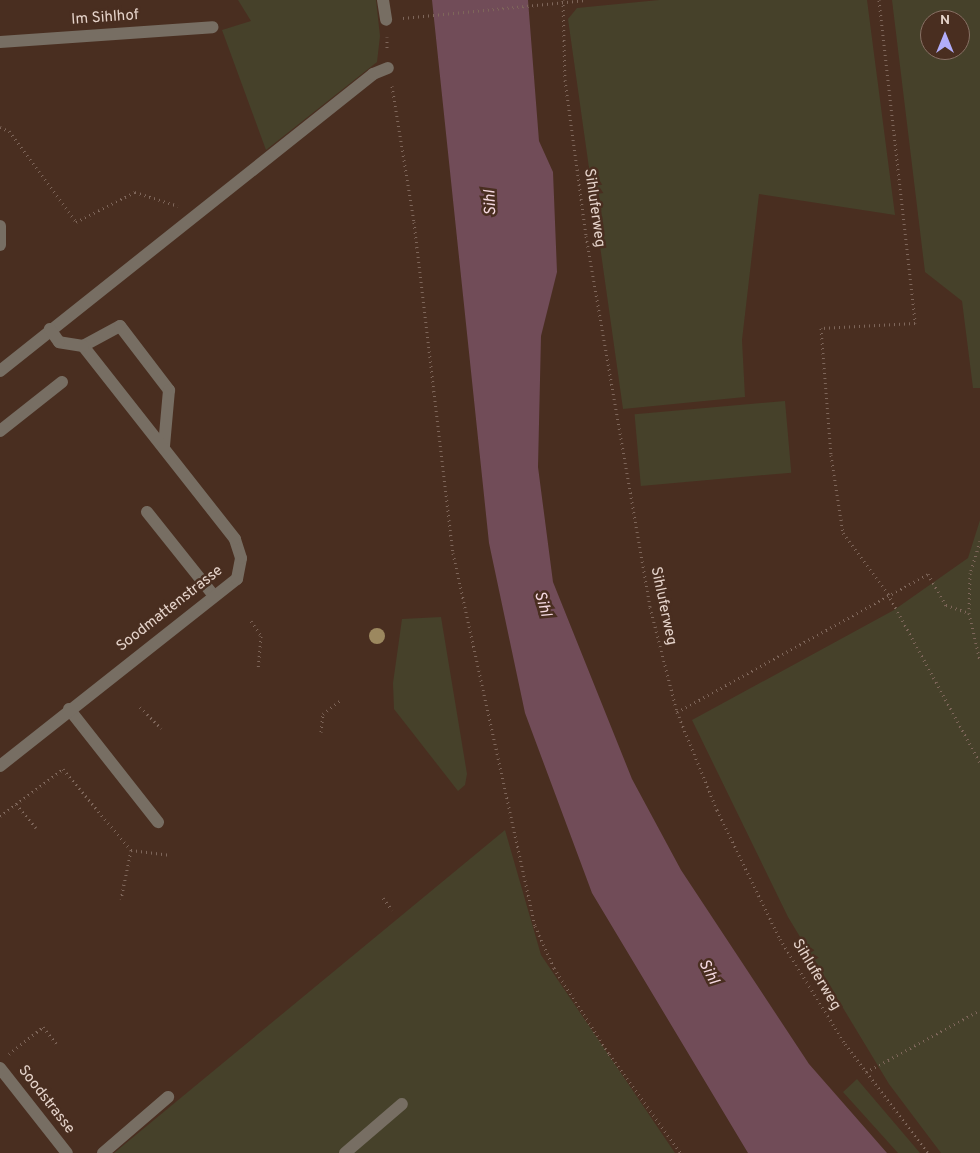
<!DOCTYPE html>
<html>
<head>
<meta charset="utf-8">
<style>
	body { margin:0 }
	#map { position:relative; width:980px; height:1153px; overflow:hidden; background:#492e20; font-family:Overpass,sans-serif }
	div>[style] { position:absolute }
	.green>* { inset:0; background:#46412a; transform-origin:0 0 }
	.water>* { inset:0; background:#714c58 }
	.path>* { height:3px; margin-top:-1.5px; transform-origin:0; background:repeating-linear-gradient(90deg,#7e665a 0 1px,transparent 0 5px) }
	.minor>* { height:12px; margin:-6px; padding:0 6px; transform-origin:6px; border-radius:6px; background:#776e63 }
	.trees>* { width:16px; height:16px; margin:-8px; border-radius:50%; background:#9c885f }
	span { translate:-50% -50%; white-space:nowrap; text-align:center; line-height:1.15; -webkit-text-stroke:5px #492e20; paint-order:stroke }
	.street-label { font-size:15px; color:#e5d3ca }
	.water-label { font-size:16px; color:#f6dae2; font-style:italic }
	.north { position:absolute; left:920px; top:10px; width:50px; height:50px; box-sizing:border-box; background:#492e20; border:1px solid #877064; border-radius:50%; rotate:0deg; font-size:14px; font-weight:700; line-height:20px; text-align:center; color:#e5d3ca }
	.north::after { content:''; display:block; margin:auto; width:18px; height:22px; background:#b1adfa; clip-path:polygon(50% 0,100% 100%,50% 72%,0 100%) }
</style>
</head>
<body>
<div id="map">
	<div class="green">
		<div style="clip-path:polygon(238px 0,376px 0,380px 36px,377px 62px,266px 150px,222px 30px,251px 21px)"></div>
		<div style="clip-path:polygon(659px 0,867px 0,895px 215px,759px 194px,742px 340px,745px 397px,623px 409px,568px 19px,577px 8px)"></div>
		<div style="clip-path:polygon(evenodd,892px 0,980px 0,980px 388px,973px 388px,962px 301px,925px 272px,892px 0,930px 20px,960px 20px,960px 50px,930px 50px,930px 20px)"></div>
		<div style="left:785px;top:401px;width:72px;height:151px;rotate:85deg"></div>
		<div style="clip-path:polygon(980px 520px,980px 1153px,941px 1153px,889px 1084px,788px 917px,692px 720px,894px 610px,968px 558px)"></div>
		<div style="clip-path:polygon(441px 617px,467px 774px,465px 785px,458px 791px,394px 709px,393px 683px,402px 619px)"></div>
		<div style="clip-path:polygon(505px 830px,541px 955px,675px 1153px,114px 1153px)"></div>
		<div style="clip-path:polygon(857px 1079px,920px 1153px,921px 1153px,898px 1153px,843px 1092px)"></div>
	</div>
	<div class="water">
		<div style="clip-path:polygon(432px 0,528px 0,539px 141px,553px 172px,557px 272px,541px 336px,538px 467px,553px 582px,632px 779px,681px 870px,809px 1064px,887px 1153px,748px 1153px,592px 893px,525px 713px,489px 543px)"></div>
	</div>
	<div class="path">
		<div style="left:563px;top:0;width:80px;rotate:88.6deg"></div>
		<div style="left:565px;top:80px;width:157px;rotate:82.3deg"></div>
		<div style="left:586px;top:236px;width:376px;rotate:80.2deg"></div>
		<div style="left:650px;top:607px;width:108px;rotate:75.6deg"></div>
		<div style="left:677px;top:712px;width:106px;rotate:67.8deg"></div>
		<div style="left:717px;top:810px;width:144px;rotate:64deg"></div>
		<div style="left:780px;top:939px;width:123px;rotate:58.2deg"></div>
		<div style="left:845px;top:1044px;width:137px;rotate:52.7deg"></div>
		<div style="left:879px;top:0;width:325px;rotate:83.6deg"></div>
		<div style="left:915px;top:323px;width:94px;rotate:177deg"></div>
		<div style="left:821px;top:328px;width:127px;rotate:85.5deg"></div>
		<div style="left:831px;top:455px;width:79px;rotate:81.3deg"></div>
		<div style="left:843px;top:533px;width:76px;rotate:53.6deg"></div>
		<div style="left:888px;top:594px;width:192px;rotate:61.4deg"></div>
		<div style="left:403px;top:18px;width:184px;rotate:-5.6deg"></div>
		<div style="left:387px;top:37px;width:13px;rotate:90deg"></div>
		<div style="left:392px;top:86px;width:138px;rotate:80.8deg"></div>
		<div style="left:414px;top:222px;width:333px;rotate:83.3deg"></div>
		<div style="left:453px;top:553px;width:382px;rotate:77.6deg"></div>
		<div style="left:535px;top:926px;width:46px;rotate:65.7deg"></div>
		<div style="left:554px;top:968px;width:102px;rotate:57.4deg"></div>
		<div style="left:609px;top:1054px;width:122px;rotate:54deg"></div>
		<div style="left:0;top:127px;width:10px;rotate:24deg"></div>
		<div style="left:9px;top:131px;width:113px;rotate:53.6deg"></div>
		<div style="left:76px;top:222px;width:66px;rotate:-27deg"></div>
		<div style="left:135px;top:192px;width:45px;rotate:18deg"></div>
		<div style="left:980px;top:541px;width:34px;rotate:107deg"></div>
		<div style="left:970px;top:573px;width:40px;rotate:91.4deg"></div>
		<div style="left:969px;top:613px;width:49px;rotate:77.1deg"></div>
		<div style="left:251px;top:621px;width:18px;rotate:56deg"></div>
		<div style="left:261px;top:636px;width:34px;rotate:95deg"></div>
		<div style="left:140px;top:707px;width:30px;rotate:45deg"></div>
		<div style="left:677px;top:712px;width:286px;rotate:-28.8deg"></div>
		<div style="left:928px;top:574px;width:36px;rotate:60deg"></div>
		<div style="left:946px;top:605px;width:24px;rotate:19deg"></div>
		<div style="left:321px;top:732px;width:18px;rotate:-84deg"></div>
		<div style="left:323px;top:714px;width:23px;rotate:-38deg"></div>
		<div style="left:16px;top:804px;width:31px;rotate:50deg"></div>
		<div style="left:0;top:816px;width:79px;rotate:-36.7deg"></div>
		<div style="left:63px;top:769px;width:106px;rotate:50deg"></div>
		<div style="left:131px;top:850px;width:50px;rotate:101.5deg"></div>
		<div style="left:131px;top:850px;width:40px;rotate:7.1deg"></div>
		<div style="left:383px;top:898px;width:15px;rotate:53deg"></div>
		<div style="left:9px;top:1054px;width:43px;rotate:-38.5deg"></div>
		<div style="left:43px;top:1027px;width:21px;rotate:51deg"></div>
		<div style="left:866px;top:1072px;width:130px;rotate:-28.5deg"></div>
	</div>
	<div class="minor">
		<div style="left:383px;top:0;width:20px;rotate:81deg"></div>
		<div style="left:0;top:42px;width:213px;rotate:-4deg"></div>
		<div style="left:0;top:226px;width:19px;rotate:90deg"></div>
		<div style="left:83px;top:346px;width:42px;rotate:-28.4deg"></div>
		<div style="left:120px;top:326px;width:81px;rotate:52.6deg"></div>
		<div style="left:169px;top:390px;width:56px;rotate:95.1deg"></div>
		<div style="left:0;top:371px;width:477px;rotate:-38.5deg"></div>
		<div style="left:373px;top:74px;width:16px;rotate:-22deg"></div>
		<div style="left:0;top:431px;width:79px;rotate:-38.3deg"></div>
		<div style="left:147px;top:512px;width:107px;rotate:51.4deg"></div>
		<div style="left:69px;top:709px;width:144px;rotate:51.8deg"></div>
		<div style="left:0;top:766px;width:302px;rotate:-38.3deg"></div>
		<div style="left:237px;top:579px;width:21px;rotate:-79deg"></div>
		<div style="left:241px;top:558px;width:20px;rotate:-108deg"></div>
		<div style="left:235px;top:539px;width:246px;rotate:-128.2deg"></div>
		<div style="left:83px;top:346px;width:24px;rotate:-171deg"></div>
		<div style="left:59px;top:342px;width:16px;rotate:-125deg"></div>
		<div style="left:0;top:1068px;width:108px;rotate:51.8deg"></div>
		<div style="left:103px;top:1153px;width:86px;rotate:-40.7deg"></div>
		<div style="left:345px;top:1153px;width:75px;rotate:-40.7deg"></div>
	</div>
	<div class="trees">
		<div style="left:377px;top:636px"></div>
	</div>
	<div class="street-label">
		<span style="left:105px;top:18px;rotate:-4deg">Im Sihlhof</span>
		<span style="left:594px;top:208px;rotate:82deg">Sihluferweg</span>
		<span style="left:663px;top:606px;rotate:78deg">Sihluferweg</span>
		<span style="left:170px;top:609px;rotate:-38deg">Soodmattenstrasse</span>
		<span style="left:816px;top:975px;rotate:59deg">Sihluferweg</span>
		<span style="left:46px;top:1100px;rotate:52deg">Soodstrasse</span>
	</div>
	<div class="water-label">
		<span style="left:491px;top:203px;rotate:-92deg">Sihl</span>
		<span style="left:542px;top:604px;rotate:74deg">Sihl</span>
		<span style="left:708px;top:972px;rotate:63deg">Sihl</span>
	</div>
	<div class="north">N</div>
</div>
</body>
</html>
